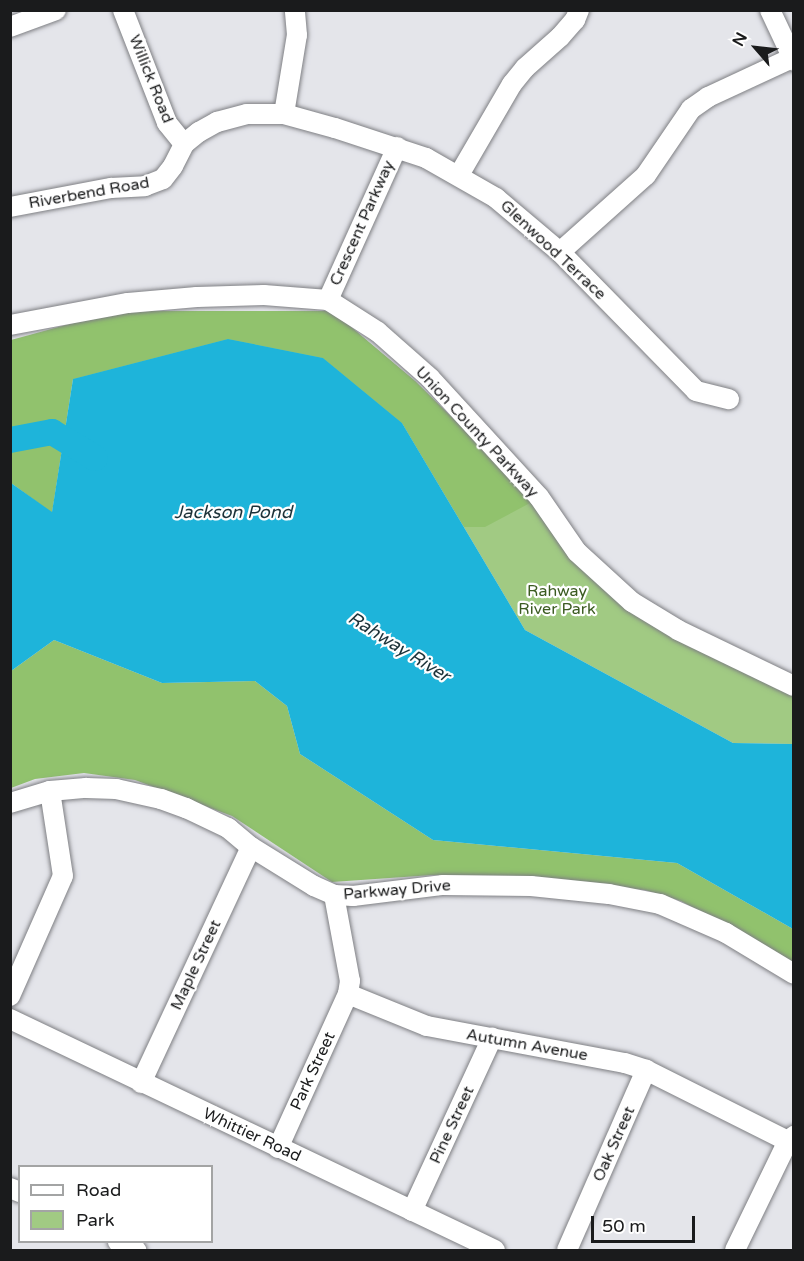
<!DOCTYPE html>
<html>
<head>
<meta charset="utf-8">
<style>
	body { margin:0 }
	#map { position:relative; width:804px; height:1261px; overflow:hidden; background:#e4e5ea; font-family:"Varela Round",sans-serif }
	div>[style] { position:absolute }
	.green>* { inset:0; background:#a1ca83 }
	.forest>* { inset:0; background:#91c26d }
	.water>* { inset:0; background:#1eb4da }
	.river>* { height:26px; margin:-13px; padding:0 13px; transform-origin:13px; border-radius:13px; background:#1eb4da }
	.roads { filter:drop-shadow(0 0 2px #7e7f83) drop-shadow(0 0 2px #7e7f83) }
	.minor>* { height:20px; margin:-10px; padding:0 10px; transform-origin:10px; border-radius:10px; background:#fff }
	span { translate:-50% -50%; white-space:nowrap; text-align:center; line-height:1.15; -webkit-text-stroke:4.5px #fff; paint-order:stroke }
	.street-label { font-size:16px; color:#1a1b1c }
	.park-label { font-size:16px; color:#3b5b21 }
	.water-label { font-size:18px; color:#1c3239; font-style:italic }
	.frame { position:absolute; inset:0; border:12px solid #1a1b1c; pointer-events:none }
	.legend { position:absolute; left:18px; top:1165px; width:195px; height:78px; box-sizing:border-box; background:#fff; border:2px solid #a3a4a4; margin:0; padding:8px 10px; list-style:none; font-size:18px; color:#1a1b1c }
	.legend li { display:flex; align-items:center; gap:12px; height:30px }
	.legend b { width:30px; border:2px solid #a3a4a4 }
	.north { position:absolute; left:726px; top:18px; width:60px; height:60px; -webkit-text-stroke:4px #fff; paint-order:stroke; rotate:298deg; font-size:16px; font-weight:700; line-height:24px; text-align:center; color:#1a1b1c }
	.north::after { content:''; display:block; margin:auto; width:21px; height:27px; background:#1a1b1c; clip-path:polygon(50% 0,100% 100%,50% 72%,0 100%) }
	.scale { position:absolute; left:591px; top:1216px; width:104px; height:27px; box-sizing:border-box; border:3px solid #1a1b1c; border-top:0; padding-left:8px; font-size:18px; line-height:21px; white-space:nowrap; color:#1a1b1c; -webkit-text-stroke:4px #fff; paint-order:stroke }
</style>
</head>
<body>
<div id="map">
	<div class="green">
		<div style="clip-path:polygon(332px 311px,415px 381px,526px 491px,583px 567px,793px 694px,793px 744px,733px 743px,525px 630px,402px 423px,73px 379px,11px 483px,11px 340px)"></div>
	</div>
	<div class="forest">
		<div style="clip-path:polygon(117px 311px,332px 311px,415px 381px,526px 491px,530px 503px,485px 527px,464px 527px,402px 423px,323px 358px,228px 339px,73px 379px,52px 513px,11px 483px,11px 340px)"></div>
		<div style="clip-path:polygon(54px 640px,162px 683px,255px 681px,287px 706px,300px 754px,433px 840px,677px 863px,793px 929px,793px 963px,681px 901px,645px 890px,433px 875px,332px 882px,232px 816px,135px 780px,84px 773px,35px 779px,11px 788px,11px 671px)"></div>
	</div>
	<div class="water">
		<div style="clip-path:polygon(228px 339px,323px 358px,402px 423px,525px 630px,733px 743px,793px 744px,793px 929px,677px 863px,433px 840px,300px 754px,287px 706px,255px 681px,162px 683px,54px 640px,11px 671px,11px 483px,52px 512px,73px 379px)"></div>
	</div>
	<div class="river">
		<div style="left:10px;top:440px;width:43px;rotate:-10.8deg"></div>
		<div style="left:52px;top:432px;width:50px;rotate:31.2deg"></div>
	</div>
	<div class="roads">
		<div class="minor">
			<div style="left:123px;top:10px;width:121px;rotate:68.7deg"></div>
			<div style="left:167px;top:123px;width:27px;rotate:51deg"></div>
			<div style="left:770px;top:10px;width:56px;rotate:64.8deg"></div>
			<div style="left:10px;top:27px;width:49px;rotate:-20.3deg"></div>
			<div style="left:284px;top:114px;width:80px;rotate:-80.7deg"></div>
			<div style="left:297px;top:35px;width:25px;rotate:-95deg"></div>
			<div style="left:459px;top:175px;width:105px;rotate:-59.8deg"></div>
			<div style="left:512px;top:84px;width:21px;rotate:-51deg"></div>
			<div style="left:525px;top:68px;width:47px;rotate:-41.5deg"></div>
			<div style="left:560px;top:37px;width:23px;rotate:-49deg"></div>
			<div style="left:575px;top:20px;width:11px;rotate:-68deg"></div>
			<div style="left:10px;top:207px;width:103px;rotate:-10.7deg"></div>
			<div style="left:111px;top:188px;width:34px;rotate:-3deg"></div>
			<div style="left:145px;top:186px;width:19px;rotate:-21deg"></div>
			<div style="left:163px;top:179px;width:16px;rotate:-52deg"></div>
			<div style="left:173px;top:166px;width:25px;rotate:-63deg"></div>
			<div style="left:184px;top:144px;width:19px;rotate:-39deg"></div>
			<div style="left:199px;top:132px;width:21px;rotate:-29deg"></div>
			<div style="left:217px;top:122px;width:31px;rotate:-15deg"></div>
			<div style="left:247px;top:114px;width:37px"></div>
			<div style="left:284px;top:114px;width:53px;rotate:15.4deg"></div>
			<div style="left:335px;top:128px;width:96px;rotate:18.2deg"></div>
			<div style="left:426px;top:158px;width:81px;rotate:29.7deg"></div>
			<div style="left:496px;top:198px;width:84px;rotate:40.2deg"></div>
			<div style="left:560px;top:252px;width:194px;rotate:45.6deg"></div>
			<div style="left:696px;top:391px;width:34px;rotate:14deg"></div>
			<div style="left:560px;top:252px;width:115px;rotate:-41.8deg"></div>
			<div style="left:646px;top:175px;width:80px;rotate:-55.7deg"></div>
			<div style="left:691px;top:109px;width:21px;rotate:-35deg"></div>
			<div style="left:708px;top:97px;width:93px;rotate:-24.9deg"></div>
			<div style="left:328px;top:300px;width:168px;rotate:-65.7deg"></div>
			<div style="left:10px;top:325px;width:120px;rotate:-10.6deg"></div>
			<div style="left:128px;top:303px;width:69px;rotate:-5deg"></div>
			<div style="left:197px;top:297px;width:67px;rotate:-1.7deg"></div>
			<div style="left:264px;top:295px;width:64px;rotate:4.5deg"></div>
			<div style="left:328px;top:300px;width:59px;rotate:32.6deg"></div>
			<div style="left:378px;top:332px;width:69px;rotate:41.5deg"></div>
			<div style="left:430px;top:378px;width:161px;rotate:47.5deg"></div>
			<div style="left:539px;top:497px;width:67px;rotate:55.4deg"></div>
			<div style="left:577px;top:552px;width:74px;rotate:42.3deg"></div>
			<div style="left:632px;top:602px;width:54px;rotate:31.3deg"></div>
			<div style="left:678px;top:630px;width:129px;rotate:25.8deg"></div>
			<div style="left:10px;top:803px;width:42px;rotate:-16.7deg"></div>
			<div style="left:50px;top:791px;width:36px;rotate:-5deg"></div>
			<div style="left:86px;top:788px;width:30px;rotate:2deg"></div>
			<div style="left:116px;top:789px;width:46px;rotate:12.5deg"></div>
			<div style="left:161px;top:799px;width:27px;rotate:20deg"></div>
			<div style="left:186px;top:808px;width:47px;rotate:25.5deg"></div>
			<div style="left:228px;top:828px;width:30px;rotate:40deg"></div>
			<div style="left:251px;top:847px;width:74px;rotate:31.8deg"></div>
			<div style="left:314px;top:886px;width:22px;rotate:24deg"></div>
			<div style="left:334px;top:895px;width:19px;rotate:3deg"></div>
			<div style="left:353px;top:896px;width:91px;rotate:-7deg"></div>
			<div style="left:443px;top:885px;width:88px;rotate:0.7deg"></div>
			<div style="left:531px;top:886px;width:78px;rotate:5.9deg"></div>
			<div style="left:609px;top:894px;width:52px;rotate:11.1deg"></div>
			<div style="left:660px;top:904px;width:72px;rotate:23.7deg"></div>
			<div style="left:726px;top:933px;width:79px;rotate:31.1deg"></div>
			<div style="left:334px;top:895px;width:87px;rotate:79.5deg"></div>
			<div style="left:350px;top:981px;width:13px;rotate:99deg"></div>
			<div style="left:348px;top:994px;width:85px;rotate:22.1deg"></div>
			<div style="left:427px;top:1026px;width:201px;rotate:10.6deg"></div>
			<div style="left:625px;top:1063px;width:22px;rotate:18deg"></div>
			<div style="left:646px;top:1070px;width:159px;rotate:26.6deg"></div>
			<div style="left:788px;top:1141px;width:8px;rotate:-40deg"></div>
			<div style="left:10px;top:996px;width:131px;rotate:-66.2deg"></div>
			<div style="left:63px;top:876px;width:86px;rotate:-98.7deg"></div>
			<div style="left:10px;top:1019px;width:537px;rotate:25.47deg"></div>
			<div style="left:141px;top:1083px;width:260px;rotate:-65deg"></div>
			<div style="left:278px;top:1148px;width:169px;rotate:-65.6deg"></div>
			<div style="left:10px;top:1188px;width:11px;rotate:22deg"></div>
			<div style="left:412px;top:1211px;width:191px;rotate:-65.2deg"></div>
			<div style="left:118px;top:1242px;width:20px;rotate:24deg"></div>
			<div style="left:567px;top:1250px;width:197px;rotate:-66.3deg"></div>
			<div style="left:735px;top:1250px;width:121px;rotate:-64.1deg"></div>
		</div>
	</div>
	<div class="street-label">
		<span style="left:151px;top:79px;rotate:68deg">Willick Road</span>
		<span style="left:89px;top:193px;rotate:-10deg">Riverbend Road</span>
		<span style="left:362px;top:223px;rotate:-66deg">Crescent Parkway</span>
		<span style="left:553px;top:250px;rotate:43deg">Glenwood Terrace</span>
		<span style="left:477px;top:432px;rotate:47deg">Union County Parkway</span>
		<span style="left:397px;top:890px;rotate:-5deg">Parkway Drive</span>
		<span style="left:196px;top:965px;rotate:-65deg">Maple Street</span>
		<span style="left:527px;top:1045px;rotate:10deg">Autumn Avenue</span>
		<span style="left:313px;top:1071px;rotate:-65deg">Park Street</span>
		<span style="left:452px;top:1125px;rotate:-65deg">Pine Street</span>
		<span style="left:252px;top:1135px;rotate:25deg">Whittier Road</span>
		<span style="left:614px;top:1144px;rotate:-66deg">Oak Street</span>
	</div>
	<div class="park-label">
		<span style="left:557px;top:600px">Rahway<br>River Park</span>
	</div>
	<div class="water-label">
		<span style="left:233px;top:512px">Jackson Pond</span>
		<span style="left:399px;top:647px;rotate:32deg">Rahway River</span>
	</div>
	<div class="frame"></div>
	<ul class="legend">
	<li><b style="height:8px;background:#fff"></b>Road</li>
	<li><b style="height:16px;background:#a1ca83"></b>Park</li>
	</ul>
	<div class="north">N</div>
	<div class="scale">50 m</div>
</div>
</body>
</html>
